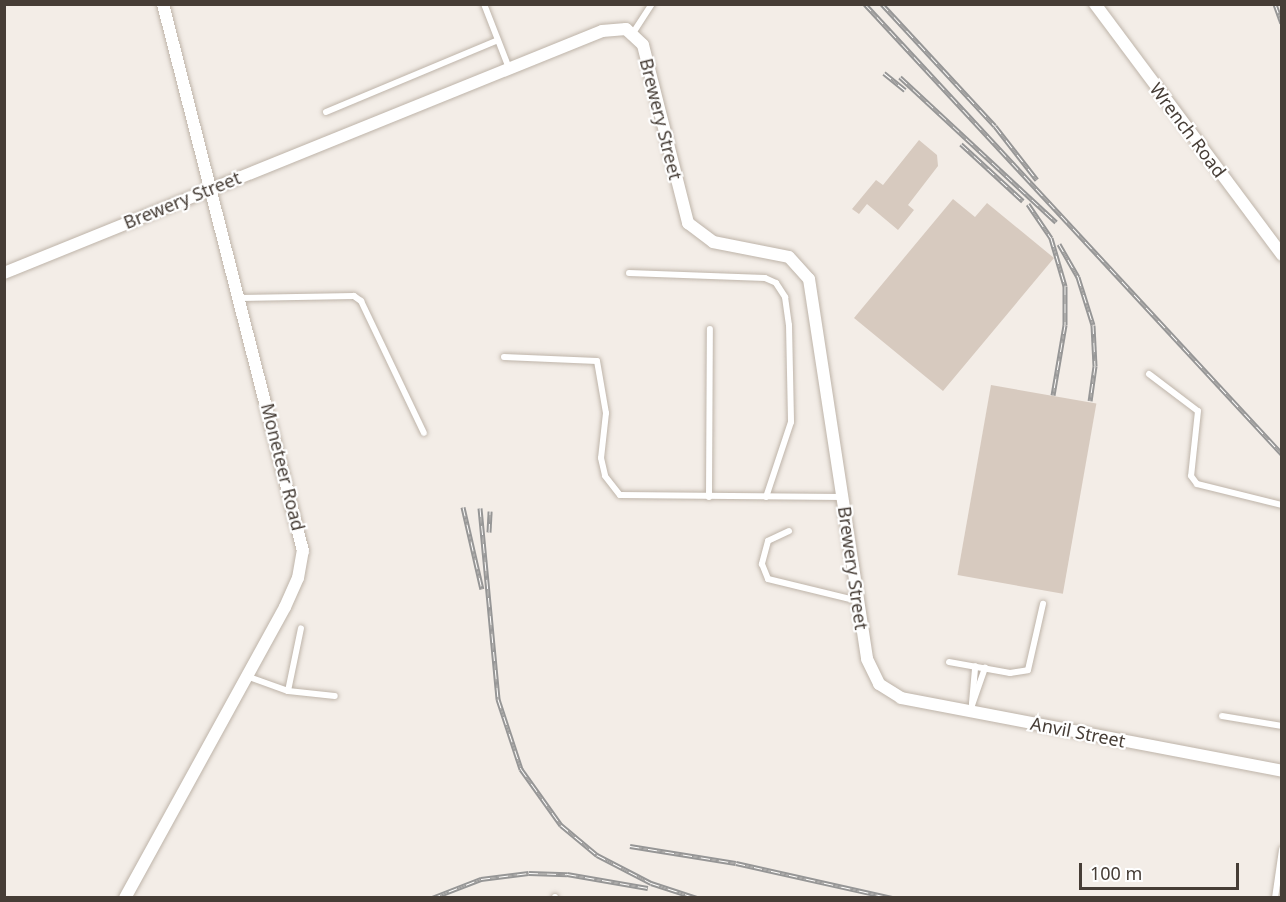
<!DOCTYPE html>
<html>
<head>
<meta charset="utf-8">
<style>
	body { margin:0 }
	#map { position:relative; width:1286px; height:902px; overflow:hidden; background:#f3ede7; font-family:"Noto Sans",sans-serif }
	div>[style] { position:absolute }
	.building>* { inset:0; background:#d7cabf; transform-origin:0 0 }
	.roads { filter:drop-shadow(0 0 2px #beb4a9) drop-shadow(0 0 2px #beb4a9) }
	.service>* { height:6px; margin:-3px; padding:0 3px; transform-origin:3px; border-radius:3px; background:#fff }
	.minor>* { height:12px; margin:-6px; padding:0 6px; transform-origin:6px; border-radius:6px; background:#fff }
	.rail>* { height:5px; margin-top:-2.5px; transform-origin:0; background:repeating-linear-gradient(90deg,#fff 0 9px,#969696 0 18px); box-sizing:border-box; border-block:2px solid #969696 }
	span { translate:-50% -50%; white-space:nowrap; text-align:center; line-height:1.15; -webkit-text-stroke:4.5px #fff; paint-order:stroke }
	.street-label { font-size:18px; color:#463d36 }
	.frame { position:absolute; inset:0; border:6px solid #463d36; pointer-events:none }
	.scale { position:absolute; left:1079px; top:863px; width:160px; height:27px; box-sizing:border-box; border:3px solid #463d36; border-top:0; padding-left:8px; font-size:18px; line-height:21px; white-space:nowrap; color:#463d36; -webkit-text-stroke:4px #fff; paint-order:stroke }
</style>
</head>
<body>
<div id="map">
	<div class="building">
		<div style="clip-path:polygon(919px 140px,937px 155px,938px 166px,908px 205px,914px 210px,898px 230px,867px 204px,859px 214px,852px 209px,876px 180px,883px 185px)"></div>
		<div style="clip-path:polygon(953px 199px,975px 217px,987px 203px,1054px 258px,943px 391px,854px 318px)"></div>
		<div style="left:991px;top:385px;width:107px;height:193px;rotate:10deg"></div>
	</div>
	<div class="roads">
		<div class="service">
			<div style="left:484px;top:4px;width:69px;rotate:68.7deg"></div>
			<div style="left:633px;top:33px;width:35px;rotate:-57deg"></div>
			<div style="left:326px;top:112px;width:186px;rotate:-22.7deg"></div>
			<div style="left:629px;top:273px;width:136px;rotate:2.1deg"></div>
			<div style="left:765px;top:278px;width:12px;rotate:24deg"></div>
			<div style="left:776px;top:283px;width:17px;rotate:57deg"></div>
			<div style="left:785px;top:297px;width:28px;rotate:82deg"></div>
			<div style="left:789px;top:325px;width:97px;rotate:88.8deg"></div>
			<div style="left:791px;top:422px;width:79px;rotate:108.4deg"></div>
			<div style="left:240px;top:298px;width:114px;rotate:-1deg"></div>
			<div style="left:354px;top:296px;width:9px;rotate:36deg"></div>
			<div style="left:361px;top:301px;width:146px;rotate:64.5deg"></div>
			<div style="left:504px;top:357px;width:93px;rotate:2.5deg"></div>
			<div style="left:597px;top:361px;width:53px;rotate:80.2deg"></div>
			<div style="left:606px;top:413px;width:45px;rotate:96.3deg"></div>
			<div style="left:601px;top:458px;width:18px;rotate:77deg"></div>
			<div style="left:605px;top:476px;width:24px;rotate:52deg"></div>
			<div style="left:620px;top:495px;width:222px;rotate:0.5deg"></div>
			<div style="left:1149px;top:374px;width:61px;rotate:37.1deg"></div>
			<div style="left:1198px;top:411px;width:65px;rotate:96.1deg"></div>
			<div style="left:1191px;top:476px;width:10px;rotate:53deg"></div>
			<div style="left:1197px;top:484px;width:88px;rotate:13.9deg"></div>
			<div style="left:709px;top:497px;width:168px;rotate:-89.7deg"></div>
			<div style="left:789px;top:531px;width:23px;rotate:155deg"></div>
			<div style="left:768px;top:541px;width:24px;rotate:105deg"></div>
			<div style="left:762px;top:564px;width:16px;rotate:68deg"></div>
			<div style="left:768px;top:579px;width:93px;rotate:13.7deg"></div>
			<div style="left:949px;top:662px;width:62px;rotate:10.2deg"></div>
			<div style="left:1010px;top:673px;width:18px;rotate:-9deg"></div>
			<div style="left:1028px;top:670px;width:68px;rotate:-77.2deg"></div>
			<div style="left:249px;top:677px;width:41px;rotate:19.7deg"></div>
			<div style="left:288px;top:691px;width:47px;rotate:6.1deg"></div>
			<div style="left:288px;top:691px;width:64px;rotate:-78.3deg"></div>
			<div style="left:972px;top:703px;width:37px;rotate:-85deg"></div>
			<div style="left:970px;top:711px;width:46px;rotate:-70.8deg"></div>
			<div style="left:1222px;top:716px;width:61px;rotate:9.5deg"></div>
			<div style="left:555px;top:897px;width:1px;rotate:90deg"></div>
			<div style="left:1275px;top:898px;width:49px;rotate:-81.7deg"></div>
		</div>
		<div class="minor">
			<div style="left:1095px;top:4px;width:313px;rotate:53.3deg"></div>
			<div style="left:4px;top:273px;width:645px;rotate:-22.03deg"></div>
			<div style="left:602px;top:31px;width:24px;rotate:-5deg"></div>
			<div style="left:626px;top:29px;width:23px;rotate:43deg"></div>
			<div style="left:643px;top:45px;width:184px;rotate:75.8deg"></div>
			<div style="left:688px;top:223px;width:31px;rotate:37deg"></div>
			<div style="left:713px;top:242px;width:77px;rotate:11.2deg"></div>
			<div style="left:789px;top:257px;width:30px;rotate:48deg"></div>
			<div style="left:809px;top:279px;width:384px;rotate:81.3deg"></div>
			<div style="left:867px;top:659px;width:28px;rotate:64deg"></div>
			<div style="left:879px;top:684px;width:26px;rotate:32deg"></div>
			<div style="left:901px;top:698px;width:388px;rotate:10.8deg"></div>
			<div style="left:125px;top:898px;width:332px;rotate:-61.2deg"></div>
			<div style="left:285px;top:607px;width:32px;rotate:-66deg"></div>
			<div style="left:298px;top:578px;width:27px;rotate:-80deg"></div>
			<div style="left:303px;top:551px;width:565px;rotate:-104.36deg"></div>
		</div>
	</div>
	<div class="rail">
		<div style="left:865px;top:4px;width:614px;rotate:47.18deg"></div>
		<div style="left:882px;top:4px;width:166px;rotate:47.2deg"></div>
		<div style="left:995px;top:126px;width:68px;rotate:52.1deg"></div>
		<div style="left:1275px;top:4px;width:20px;rotate:70deg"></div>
		<div style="left:884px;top:73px;width:27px;rotate:39deg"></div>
		<div style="left:900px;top:77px;width:213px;rotate:42.9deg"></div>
		<div style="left:961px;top:144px;width:84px;rotate:42.6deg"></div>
		<div style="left:1028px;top:204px;width:41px;rotate:55.9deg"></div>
		<div style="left:1051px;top:238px;width:50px;rotate:73.7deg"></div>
		<div style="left:1065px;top:286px;width:39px;rotate:90deg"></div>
		<div style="left:1065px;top:325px;width:71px;rotate:99.7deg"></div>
		<div style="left:1059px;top:244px;width:38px;rotate:60deg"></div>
		<div style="left:1078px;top:277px;width:50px;rotate:72.6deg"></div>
		<div style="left:1093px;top:325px;width:41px;rotate:87.2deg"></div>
		<div style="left:1095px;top:366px;width:35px;rotate:98deg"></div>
		<div style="left:463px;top:507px;width:84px;rotate:77deg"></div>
		<div style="left:480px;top:508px;width:192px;rotate:84.6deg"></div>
		<div style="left:498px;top:699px;width:74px;rotate:71.8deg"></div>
		<div style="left:521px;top:769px;width:69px;rotate:54.5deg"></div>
		<div style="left:561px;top:825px;width:47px;rotate:39.8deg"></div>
		<div style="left:597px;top:855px;width:61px;rotate:27.4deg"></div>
		<div style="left:651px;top:883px;width:48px;rotate:18.1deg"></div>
		<div style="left:489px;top:532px;width:21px;rotate:-87deg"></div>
		<div style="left:630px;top:846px;width:107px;rotate:9.1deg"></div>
		<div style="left:736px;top:863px;width:160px;rotate:12.6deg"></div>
		<div style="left:432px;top:898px;width:53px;rotate:-21.2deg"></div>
		<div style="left:481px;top:879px;width:48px;rotate:-7.1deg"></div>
		<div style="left:529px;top:873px;width:38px;rotate:2deg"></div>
		<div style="left:567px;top:874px;width:82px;rotate:9.8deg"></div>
	</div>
	<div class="street-label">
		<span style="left:661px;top:119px;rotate:76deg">Brewery Street</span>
		<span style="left:1188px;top:130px;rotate:53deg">Wrench Road</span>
		<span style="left:182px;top:200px;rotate:-22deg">Brewery Street</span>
		<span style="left:283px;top:467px;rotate:76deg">Moneteer Road</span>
		<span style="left:853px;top:568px;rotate:82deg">Brewery Street</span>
		<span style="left:1078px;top:732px;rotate:11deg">Anvil Street</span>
	</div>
	<div class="frame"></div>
	<div class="scale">100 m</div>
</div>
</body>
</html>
